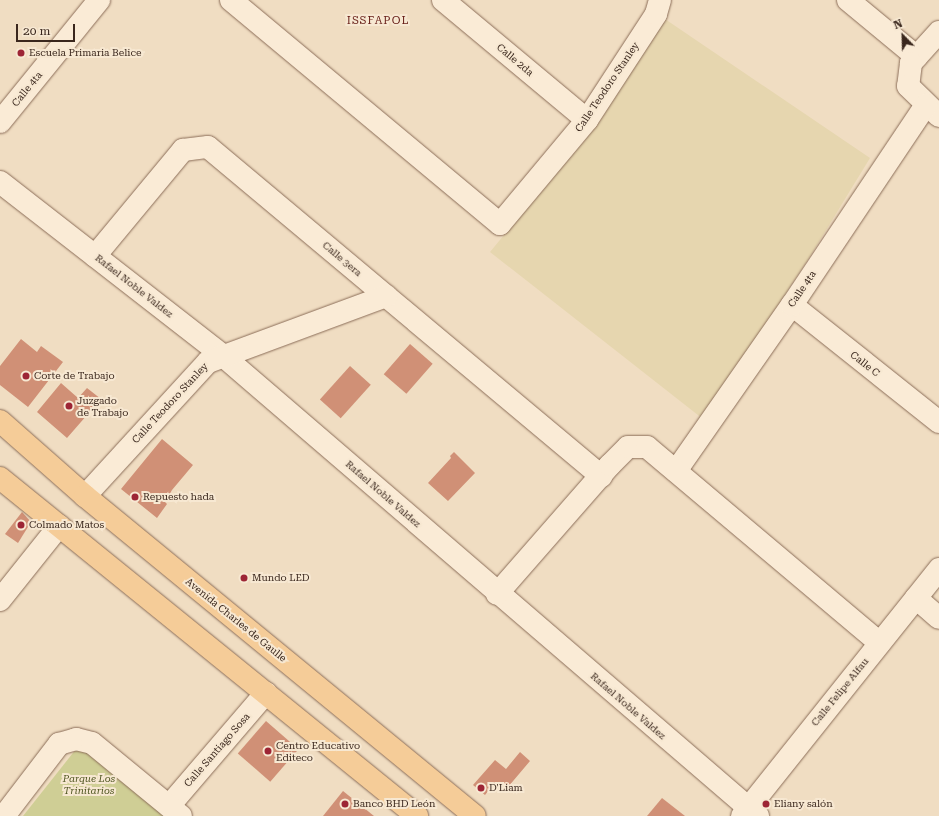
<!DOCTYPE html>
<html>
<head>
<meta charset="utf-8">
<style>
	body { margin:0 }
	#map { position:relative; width:939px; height:816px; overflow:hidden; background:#f0ddc2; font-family:"Roboto Serif",serif }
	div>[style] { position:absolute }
	.farmland>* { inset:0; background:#e6d6af }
	.green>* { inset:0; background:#cfce95 }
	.building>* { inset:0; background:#d09076; transform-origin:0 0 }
	.roads { filter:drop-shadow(0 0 1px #8b6d58) drop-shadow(0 0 1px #8b6d58) }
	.minor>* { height:22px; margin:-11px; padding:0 11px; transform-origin:11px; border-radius:11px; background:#faebd6 }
	.major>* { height:22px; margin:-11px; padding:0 11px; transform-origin:11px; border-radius:11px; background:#f5cc98 }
	.dots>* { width:11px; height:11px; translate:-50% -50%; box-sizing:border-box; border:2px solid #f7e8d2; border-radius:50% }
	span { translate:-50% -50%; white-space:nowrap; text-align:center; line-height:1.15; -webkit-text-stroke:4px #f7e8d2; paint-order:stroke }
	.poi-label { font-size:10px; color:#3a271d }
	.left { translate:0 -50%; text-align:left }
	.street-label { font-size:10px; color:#3a271d }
	.park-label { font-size:10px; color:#515723; font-style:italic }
	.neighbourhood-label { font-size:11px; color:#69211a; letter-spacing:1px }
	.north { position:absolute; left:883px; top:16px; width:40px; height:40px; -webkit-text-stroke:3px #f7e8d2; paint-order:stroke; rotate:337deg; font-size:11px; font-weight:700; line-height:16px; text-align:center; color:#3a271d }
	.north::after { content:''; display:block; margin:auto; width:14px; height:18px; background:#3a271d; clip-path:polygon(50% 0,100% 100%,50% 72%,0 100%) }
	.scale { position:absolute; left:16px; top:24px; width:59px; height:18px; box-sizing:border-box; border:2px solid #3a271d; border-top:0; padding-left:5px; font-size:12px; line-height:14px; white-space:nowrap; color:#3a271d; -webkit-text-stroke:3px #f7e8d2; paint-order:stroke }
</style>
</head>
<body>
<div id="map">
	<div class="farmland">
		<div style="clip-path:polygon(662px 17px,870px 158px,809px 258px,703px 419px,490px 252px,575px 149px)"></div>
	</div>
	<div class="green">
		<div style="clip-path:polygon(84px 739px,175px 816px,23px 816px)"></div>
	</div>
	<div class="building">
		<div style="clip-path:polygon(21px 339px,37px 352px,41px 346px,63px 362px,28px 407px,0 385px,0 366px)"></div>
		<div style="left:410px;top:344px;width:30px;height:40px;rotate:41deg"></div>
		<div style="left:350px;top:366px;width:28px;height:45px;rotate:42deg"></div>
		<div style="clip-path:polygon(61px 383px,78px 398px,87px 388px,101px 399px,67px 438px,37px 412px)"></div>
		<div style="clip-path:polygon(162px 439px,193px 465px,172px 490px,165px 502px,167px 504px,157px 518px,121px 489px)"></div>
		<div style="clip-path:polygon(454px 452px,475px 473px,448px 501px,428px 483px,451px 458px,450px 456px)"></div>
		<div style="clip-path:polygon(22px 512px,31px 522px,18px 543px,5px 534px)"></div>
		<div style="left:266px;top:721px;width:43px;height:43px;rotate:41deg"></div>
		<div style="clip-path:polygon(520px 752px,530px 761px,503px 793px,493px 785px,485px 795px,473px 785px,495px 760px,506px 769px)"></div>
		<div style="clip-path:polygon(343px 791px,374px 816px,323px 816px)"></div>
		<div style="clip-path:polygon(662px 798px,685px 816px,647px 816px)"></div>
	</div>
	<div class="roads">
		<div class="minor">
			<div style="left:231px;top:0;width:350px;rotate:39.8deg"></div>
			<div style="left:500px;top:224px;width:136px;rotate:-50.1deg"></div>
			<div style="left:587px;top:120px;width:126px;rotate:-56.9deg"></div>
			<div style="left:656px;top:14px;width:15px;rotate:-74deg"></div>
			<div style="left:443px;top:0;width:187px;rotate:39.8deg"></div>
			<div style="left:848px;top:0;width:89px;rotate:39.6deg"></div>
			<div style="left:939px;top:32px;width:42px;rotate:132.1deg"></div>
			<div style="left:911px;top:63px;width:23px;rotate:97deg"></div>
			<div style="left:908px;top:86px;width:43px;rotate:44.1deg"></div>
			<div style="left:0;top:122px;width:157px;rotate:-50.9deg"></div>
			<div style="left:0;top:182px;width:281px;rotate:37.9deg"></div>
			<div style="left:222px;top:355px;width:707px;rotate:40.7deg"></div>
			<div style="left:95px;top:256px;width:138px;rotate:-50.3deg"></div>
			<div style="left:183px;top:150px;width:25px;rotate:-7deg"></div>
			<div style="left:208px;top:147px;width:513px;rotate:39.93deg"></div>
			<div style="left:792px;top:305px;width:188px;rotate:38.5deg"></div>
			<div style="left:676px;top:471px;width:203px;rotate:-55.1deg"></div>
			<div style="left:792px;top:305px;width:241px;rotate:-56.2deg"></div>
			<div style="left:85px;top:496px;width:182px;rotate:-47.5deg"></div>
			<div style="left:208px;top:362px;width:190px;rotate:-20.3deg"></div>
			<div style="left:497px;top:594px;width:171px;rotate:-48.8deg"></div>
			<div style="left:610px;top:465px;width:25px;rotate:-45deg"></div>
			<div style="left:628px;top:447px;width:19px"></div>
			<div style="left:647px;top:447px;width:304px;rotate:40.1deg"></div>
			<div style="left:916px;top:598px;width:30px;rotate:41deg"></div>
			<div style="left:0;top:600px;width:95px;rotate:-51.4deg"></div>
			<div style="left:169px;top:806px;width:149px;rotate:-49.4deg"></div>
			<div style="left:4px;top:816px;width:91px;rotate:-52.6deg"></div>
			<div style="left:59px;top:744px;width:18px;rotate:-16deg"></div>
			<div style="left:76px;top:739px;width:16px;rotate:14deg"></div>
			<div style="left:92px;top:743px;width:115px;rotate:39.4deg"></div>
			<div style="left:742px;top:816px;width:316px;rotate:-51.4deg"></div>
		</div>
		<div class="major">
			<div style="left:0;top:421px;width:113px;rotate:41.4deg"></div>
			<div style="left:85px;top:496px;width:504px;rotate:39.37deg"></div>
			<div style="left:0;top:478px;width:537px;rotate:39.03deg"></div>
		</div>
	</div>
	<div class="dots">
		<div style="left:21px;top:53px;background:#9d2535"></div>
		<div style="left:26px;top:376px;background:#9d2535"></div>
		<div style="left:69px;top:406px;background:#9d2535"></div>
		<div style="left:135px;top:497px;background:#9d2535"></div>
		<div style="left:21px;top:525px;background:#9d2535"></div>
		<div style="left:244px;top:578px;background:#9d2535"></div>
		<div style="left:268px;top:751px;background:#9d2535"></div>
		<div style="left:481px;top:788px;background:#9d2535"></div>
		<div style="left:345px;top:804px;background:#9d2535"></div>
		<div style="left:766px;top:804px;background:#9d2535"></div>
	</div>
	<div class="poi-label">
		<span class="left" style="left:29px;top:53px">Escuela Primaria Belice</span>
		<span class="left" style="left:34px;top:376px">Corte de Trabajo</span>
		<span class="left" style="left:77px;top:406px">Juzgado<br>de Trabajo</span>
		<span class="left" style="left:143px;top:497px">Repuesto hada</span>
		<span class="left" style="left:29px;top:525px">Colmado Matos</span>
		<span class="left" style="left:252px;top:578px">Mundo LED</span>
		<span class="left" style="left:276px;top:751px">Centro Educativo<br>Editeco</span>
		<span class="left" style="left:489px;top:788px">D'Liam</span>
		<span class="left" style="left:353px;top:804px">Banco BHD León</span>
		<span class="left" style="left:774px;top:804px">Eliany salón</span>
	</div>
	<div class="street-label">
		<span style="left:515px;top:60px;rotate:40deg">Calle 2da</span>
		<span style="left:607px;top:87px;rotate:-56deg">Calle Teodoro Stanley</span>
		<span style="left:27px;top:89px;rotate:-51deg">Calle 4ta</span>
		<span style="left:342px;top:259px;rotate:40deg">Calle 3era</span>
		<span style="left:134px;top:286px;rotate:38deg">Rafael Noble Valdez</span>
		<span style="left:802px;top:289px;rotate:-56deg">Calle 4ta</span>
		<span style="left:865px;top:364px;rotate:38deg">Calle C</span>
		<span style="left:170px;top:403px;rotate:-47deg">Calle Teodoro Stanley</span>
		<span style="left:383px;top:494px;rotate:41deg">Rafael Noble Valdez</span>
		<span style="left:236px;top:620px;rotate:39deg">Avenida Charles de Gaulle</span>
		<span style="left:840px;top:692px;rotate:-51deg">Calle Felipe Alfau</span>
		<span style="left:628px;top:706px;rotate:41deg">Rafael Noble Valdez</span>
		<span style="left:217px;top:750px;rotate:-49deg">Calle Santiago Sosa</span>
	</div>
	<div class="park-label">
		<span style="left:89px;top:784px">Parque Los<br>Trinitarios</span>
	</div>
	<div class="neighbourhood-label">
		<span style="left:378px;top:21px">ISSFAPOL</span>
	</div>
	<div class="north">N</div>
	<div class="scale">20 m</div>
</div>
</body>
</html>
